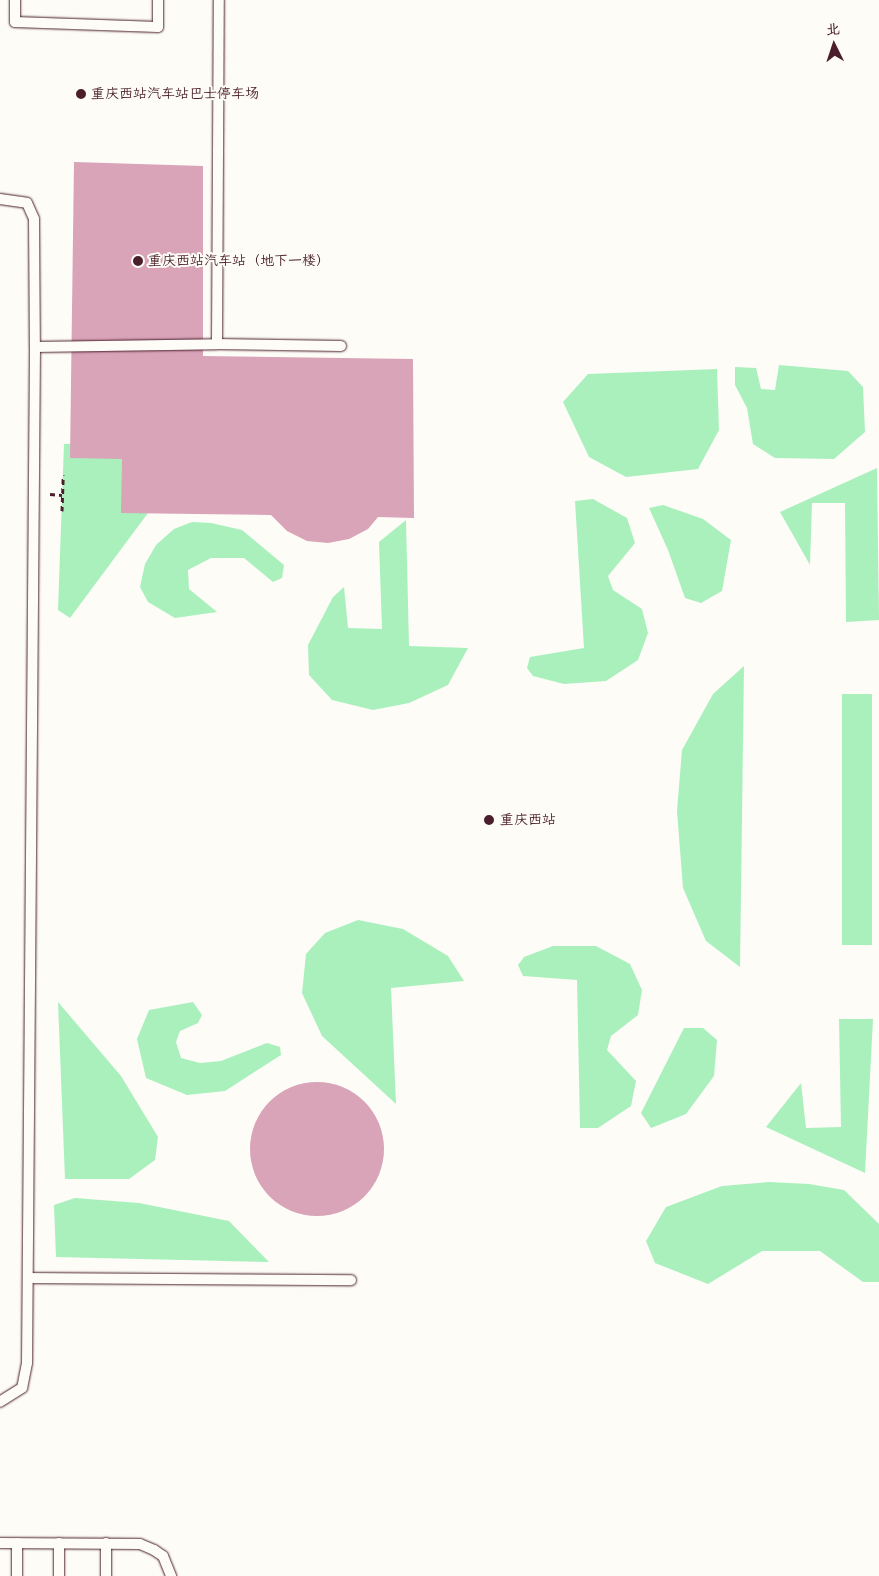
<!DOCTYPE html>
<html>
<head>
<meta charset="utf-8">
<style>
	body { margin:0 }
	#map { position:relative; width:879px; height:1576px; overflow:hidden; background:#fdfcf7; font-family:"Balsamiq Sans","LXGW WenKai TC",sans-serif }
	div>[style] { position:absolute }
	.green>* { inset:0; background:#a9f0bd; transform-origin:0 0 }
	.building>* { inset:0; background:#d9a3b8 }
	.round { border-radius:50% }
	.path>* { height:3px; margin-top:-1.5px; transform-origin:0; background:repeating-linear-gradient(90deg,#4a1f2b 0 5px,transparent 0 9px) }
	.roads { filter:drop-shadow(0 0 1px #4a1f2b) drop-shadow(0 0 1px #4a1f2b) }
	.service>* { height:10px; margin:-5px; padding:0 5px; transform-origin:5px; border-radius:5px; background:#fdfcf7 }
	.dots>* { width:14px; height:14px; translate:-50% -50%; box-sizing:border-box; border:2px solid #fdfcf7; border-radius:50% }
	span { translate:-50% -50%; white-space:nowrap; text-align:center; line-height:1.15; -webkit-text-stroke:4px #fdfcf7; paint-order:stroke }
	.poi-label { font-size:14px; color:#4a1f2b }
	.left { translate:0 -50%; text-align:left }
	.north { position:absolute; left:809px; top:20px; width:50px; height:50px; -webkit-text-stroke:4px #fdfcf7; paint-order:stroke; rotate:356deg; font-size:14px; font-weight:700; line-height:20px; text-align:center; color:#4a1f2b }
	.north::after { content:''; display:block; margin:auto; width:18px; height:22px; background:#4a1f2b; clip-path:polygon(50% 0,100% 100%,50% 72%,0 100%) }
</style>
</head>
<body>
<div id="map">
	<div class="green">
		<div style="clip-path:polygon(779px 365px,848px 371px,863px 387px,865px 432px,834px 459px,775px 458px,753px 444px,747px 408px,735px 385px,735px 367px,756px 368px,761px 389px,775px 390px)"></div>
		<div style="clip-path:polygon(717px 369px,719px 430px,698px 469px,626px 477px,589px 457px,563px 402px,588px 374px)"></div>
		<div style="clip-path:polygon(111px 442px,171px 482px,70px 618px,58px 610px,64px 444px)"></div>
		<div style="clip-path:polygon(877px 468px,879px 620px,846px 622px,845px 503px,812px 503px,810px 565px,780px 512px)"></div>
		<div style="clip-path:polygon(593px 499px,627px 518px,635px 543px,608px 576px,613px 590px,642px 609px,648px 633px,638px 660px,606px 681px,564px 684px,533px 676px,527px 668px,530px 657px,584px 648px,575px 501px)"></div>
		<div style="clip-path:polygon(663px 505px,703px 519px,731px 540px,722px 591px,701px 603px,685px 598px,668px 550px,649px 508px)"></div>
		<div style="clip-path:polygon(406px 520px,409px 646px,468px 648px,448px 685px,409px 703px,373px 710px,332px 700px,309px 675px,308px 645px,333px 597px,344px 587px,348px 628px,382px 629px,379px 542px)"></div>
		<div style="clip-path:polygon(192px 522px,211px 523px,242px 530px,284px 565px,282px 578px,273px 582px,244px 558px,211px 558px,188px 570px,189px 589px,217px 612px,175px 618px,148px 602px,140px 587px,145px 564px,156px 545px,174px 529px)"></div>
		<div style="clip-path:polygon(744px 666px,740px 967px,706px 941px,683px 888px,677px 811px,682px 750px,713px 694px)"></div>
		<div style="left:842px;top:694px;width:30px;height:251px"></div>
		<div style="clip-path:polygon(358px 920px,403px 929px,448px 956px,464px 981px,391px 988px,396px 1104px,322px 1036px,302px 993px,306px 954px,325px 933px)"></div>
		<div style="clip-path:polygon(553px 946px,596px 946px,630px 964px,642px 990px,638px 1015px,611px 1036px,607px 1050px,636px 1081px,631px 1106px,598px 1128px,580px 1128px,577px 980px,523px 976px,518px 965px,524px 957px)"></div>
		<div style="clip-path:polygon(58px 1002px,121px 1076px,158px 1137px,155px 1160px,129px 1179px,65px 1179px)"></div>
		<div style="clip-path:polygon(193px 1002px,202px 1015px,198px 1023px,180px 1031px,176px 1042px,181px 1058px,200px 1063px,221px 1061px,267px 1043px,280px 1047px,281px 1055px,225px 1091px,187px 1095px,146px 1078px,137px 1039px,149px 1010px)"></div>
		<div style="clip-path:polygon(839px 1019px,873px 1019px,865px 1173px,766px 1127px,801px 1083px,806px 1128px,841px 1127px)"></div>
		<div style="clip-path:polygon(684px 1028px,703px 1028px,717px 1040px,714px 1076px,686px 1114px,651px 1128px,641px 1113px)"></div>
		<div style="clip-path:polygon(769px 1182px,809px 1184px,844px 1190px,879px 1224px,879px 1282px,863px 1282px,820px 1251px,762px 1251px,708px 1284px,655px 1263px,646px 1241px,666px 1207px,722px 1186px)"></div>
		<div style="clip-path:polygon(75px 1198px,139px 1203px,229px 1221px,269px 1262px,56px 1257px,54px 1205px)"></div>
	</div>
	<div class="building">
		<div style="clip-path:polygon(74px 162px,203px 166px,203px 356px,413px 359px,414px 518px,378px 517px,368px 529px,349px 539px,328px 543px,307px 541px,287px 531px,271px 515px,121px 513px,122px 459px,70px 458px)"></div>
		<div class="round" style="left:250px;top:1082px;width:134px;height:134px"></div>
	</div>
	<div class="path">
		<div style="left:50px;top:494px;width:12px;rotate:5deg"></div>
		<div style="left:62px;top:511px;width:36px;rotate:-88deg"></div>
	</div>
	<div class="roads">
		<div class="service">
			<div style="left:15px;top:0;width:22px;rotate:90deg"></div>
			<div style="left:15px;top:22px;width:143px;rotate:2deg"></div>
			<div style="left:158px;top:27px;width:27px;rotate:-90deg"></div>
			<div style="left:0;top:199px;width:27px;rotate:8deg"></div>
			<div style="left:27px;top:203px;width:17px;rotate:66deg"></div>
			<div style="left:34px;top:219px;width:128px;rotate:89.6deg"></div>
			<div style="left:35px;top:347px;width:1016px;rotate:90.45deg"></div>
			<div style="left:27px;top:1363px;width:25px;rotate:101deg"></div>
			<div style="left:22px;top:1388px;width:26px;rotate:148deg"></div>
			<div style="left:217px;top:344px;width:344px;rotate:-89.7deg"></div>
			<div style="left:35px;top:347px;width:182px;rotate:-0.9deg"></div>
			<div style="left:217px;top:344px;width:124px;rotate:0.9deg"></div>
			<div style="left:29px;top:1278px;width:322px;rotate:0.4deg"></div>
			<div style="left:0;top:1543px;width:140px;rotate:0.4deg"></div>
			<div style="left:140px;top:1544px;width:15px;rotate:23deg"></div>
			<div style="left:154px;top:1550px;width:11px;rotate:34deg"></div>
			<div style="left:163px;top:1556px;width:22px;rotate:68deg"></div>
			<div style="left:17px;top:1576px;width:33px;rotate:-90deg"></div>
			<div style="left:59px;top:1576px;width:33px;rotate:-90deg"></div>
			<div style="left:106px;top:1576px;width:33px;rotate:-90deg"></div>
		</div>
	</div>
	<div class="dots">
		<div style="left:81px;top:94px;background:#4a1f2b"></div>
		<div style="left:138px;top:261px;background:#4a1f2b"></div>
		<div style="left:489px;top:820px;background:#4a1f2b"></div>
	</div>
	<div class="poi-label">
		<span class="left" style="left:91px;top:94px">重庆西站汽车站巴士停车场</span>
		<span class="left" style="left:148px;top:261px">重庆西站汽车站（地下一楼）</span>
		<span class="left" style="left:500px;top:820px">重庆西站</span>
	</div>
	<div class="north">北</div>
</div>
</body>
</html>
